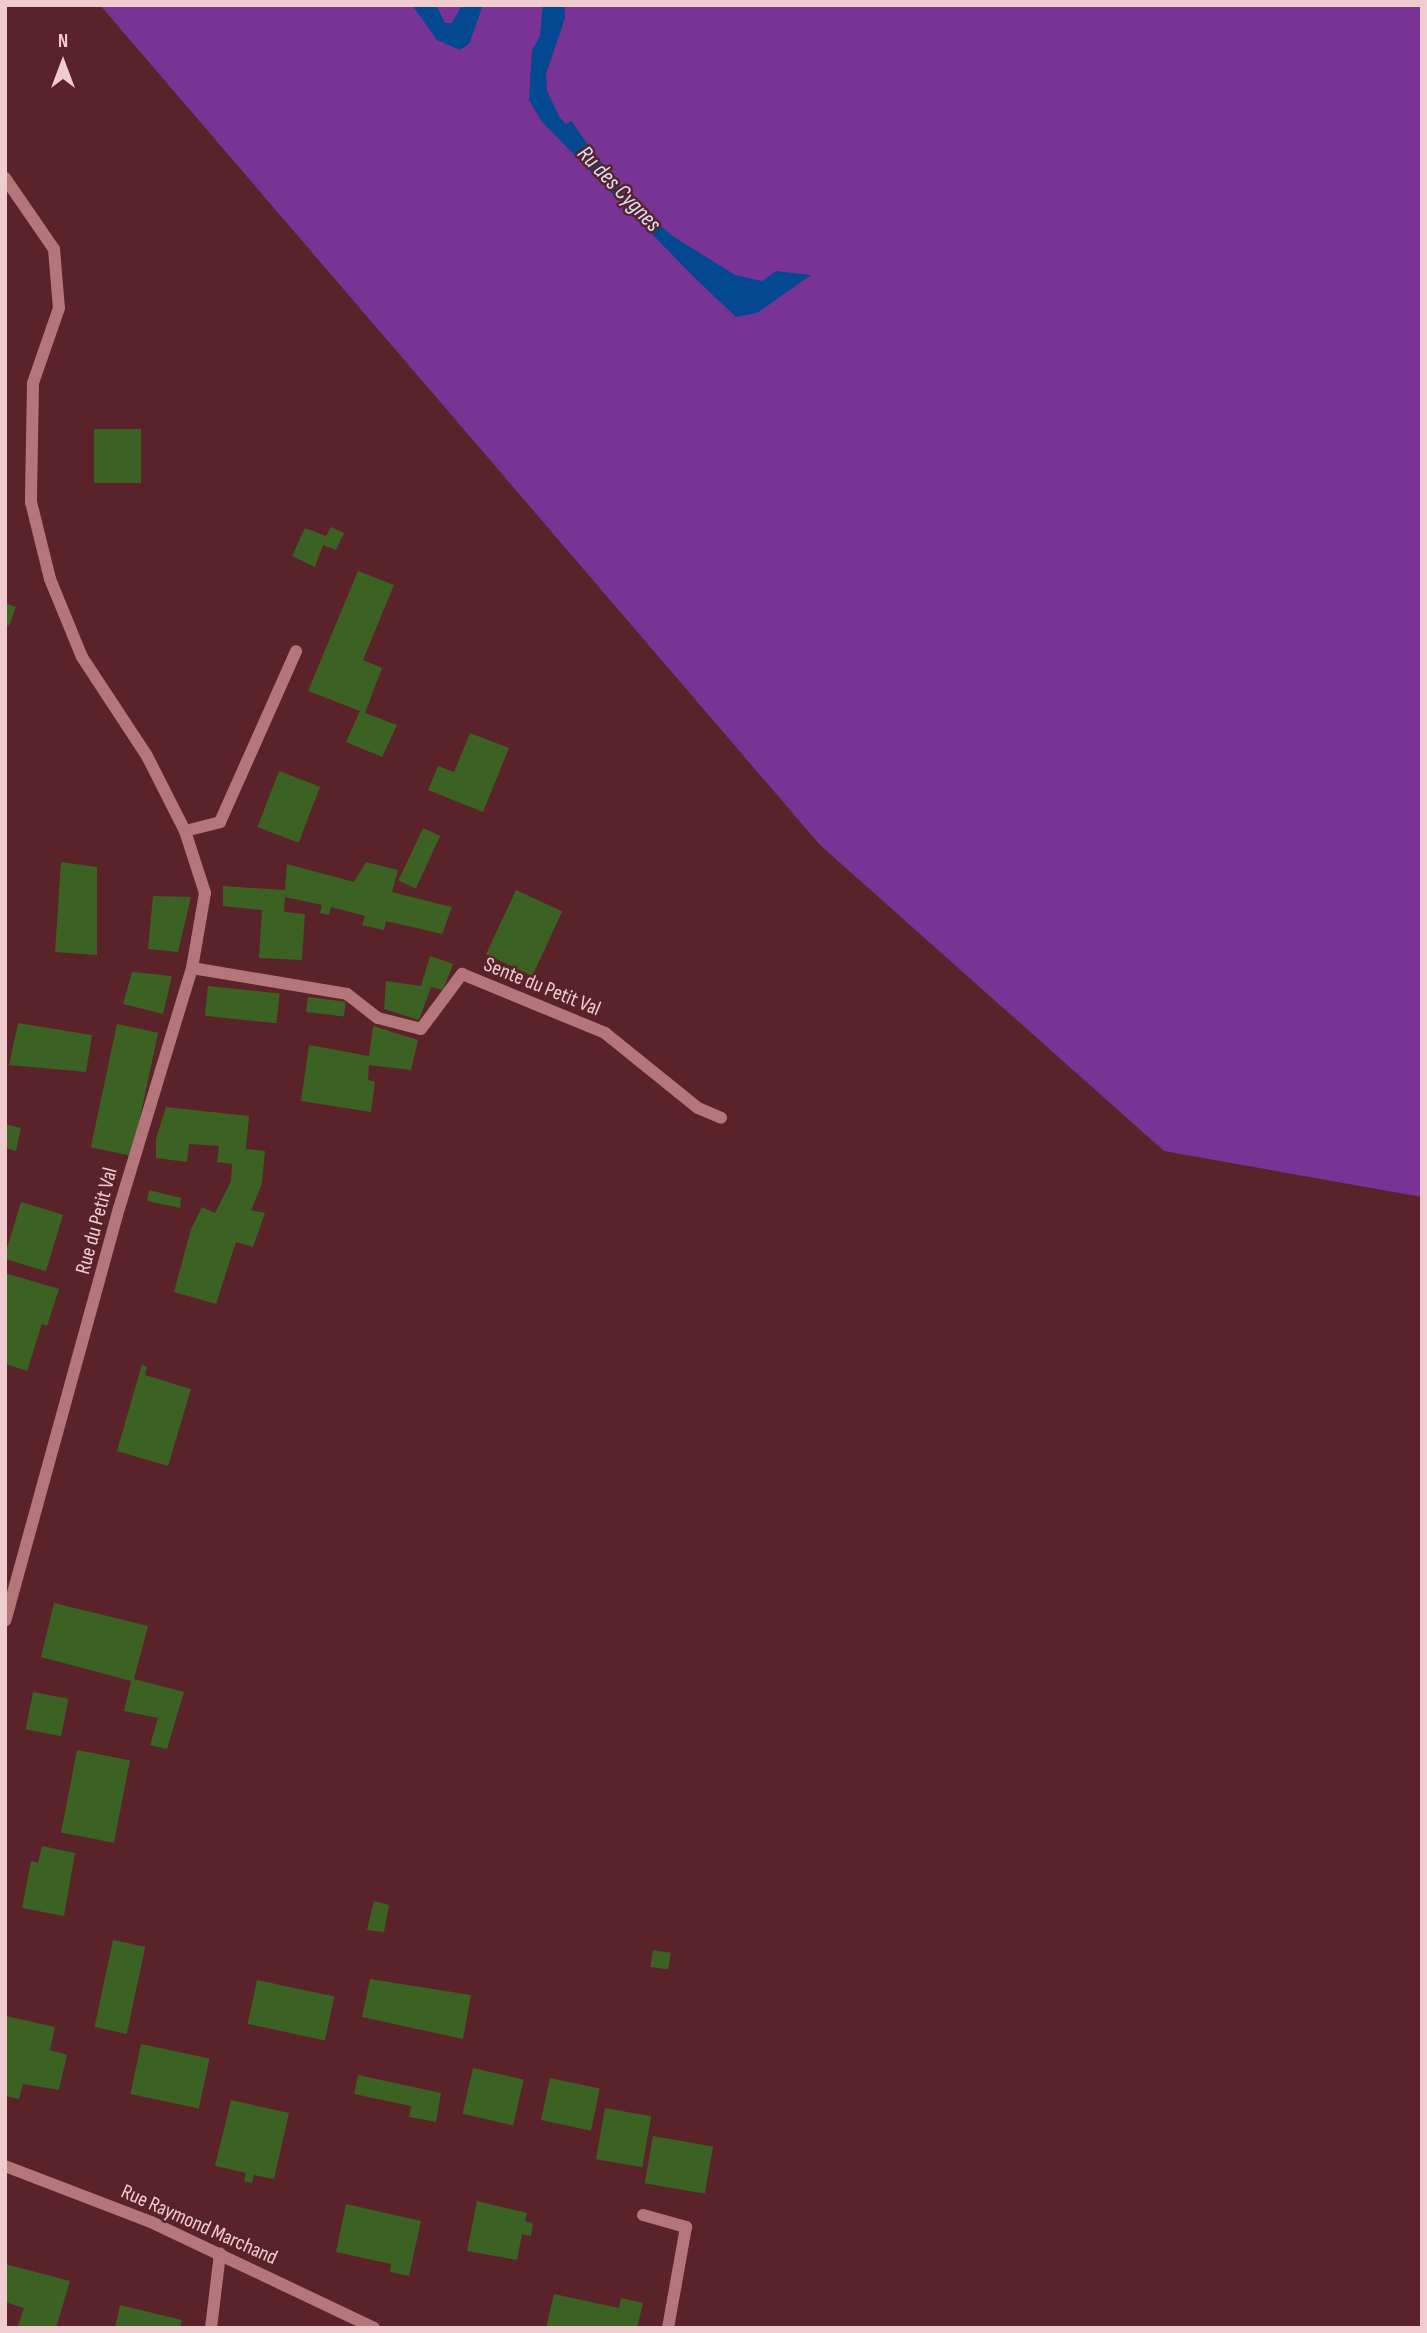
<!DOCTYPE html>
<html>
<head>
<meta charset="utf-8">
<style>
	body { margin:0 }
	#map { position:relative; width:1427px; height:2333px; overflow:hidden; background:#592329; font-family:"Sofia Sans Condensed",sans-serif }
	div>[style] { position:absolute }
	.green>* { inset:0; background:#793394 }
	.water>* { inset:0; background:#024992 }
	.building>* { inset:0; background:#3b6223; transform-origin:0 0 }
	.minor>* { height:12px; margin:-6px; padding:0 6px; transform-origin:6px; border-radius:6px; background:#b4767a }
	span { translate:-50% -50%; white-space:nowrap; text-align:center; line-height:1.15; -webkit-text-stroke:5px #592329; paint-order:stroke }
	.street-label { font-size:21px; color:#f0ccce }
	.water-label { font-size:23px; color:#d1e4fd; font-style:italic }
	.frame { position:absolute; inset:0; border:7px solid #f0ccce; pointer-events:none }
	.north { position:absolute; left:28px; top:28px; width:70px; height:70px; -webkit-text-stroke:5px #592329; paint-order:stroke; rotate:0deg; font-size:19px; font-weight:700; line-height:28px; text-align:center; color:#f0ccce }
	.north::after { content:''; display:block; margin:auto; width:24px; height:32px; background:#f0ccce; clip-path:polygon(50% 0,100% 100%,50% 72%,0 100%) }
</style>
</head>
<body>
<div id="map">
	<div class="green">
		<div style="clip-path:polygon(100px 5px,1422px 5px,1422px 1197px,1164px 1151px,820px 845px)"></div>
	</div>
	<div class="water">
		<div style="clip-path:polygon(412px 5px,436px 5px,445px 23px,452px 23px,462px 5px,483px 5px,469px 44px,460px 50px,437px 40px)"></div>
		<div style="clip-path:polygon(543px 5px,564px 5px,565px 18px,546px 74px,547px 91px,560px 118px,566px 124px,571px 121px,626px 197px,674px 237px,735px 275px,762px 281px,776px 271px,811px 275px,757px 313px,736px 317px,696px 279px,542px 122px,529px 100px,532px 50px,540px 36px)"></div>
	</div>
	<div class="building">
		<div style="left:94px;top:429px;width:47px;height:54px"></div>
		<div style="clip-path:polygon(331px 527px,344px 533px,336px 550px,323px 545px,315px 567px,292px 556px,305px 528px,326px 536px)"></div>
		<div style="clip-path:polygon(358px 571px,394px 585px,363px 660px,382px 668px,365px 713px,397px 725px,382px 757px,346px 742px,360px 711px,308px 691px)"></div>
		<div style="clip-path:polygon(5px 603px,16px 607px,9px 626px,5px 624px)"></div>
		<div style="clip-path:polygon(470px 733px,509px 748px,483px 812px,428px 790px,438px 766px,454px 772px)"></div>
		<div style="left:279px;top:771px;width:44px;height:60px;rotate:21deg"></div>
		<div style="left:423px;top:828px;width:19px;height:58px;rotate:25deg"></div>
		<div style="clip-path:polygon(61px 862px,97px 867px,97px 955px,55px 952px)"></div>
		<div style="clip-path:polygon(366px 862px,398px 870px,392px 892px,452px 907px,442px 934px,386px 921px,384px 930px,362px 925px,365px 916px,331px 907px,329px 915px,320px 913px,322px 905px,285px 897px,284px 912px,305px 914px,302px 960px,259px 958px,262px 910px,223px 906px,223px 886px,285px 890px,287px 864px,354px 882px)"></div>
		<div style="left:516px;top:890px;width:51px;height:71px;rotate:25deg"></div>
		<div style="clip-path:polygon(153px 896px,191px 897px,178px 952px,148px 949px)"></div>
		<div style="clip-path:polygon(430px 956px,453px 964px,443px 990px,431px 987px,419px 1020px,384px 1009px,386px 981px,421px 986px)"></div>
		<div style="clip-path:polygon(132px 972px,172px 976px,163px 1014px,123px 1004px)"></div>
		<div style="left:208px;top:986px;width:72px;height:30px;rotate:6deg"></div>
		<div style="left:308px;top:997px;width:38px;height:15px;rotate:7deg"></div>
		<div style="clip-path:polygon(18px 1023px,92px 1035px,86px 1072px,9px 1065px)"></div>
		<div style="left:117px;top:1024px;width:42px;height:126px;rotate:12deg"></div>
		<div style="clip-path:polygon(373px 1026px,418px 1040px,411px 1070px,369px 1065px,368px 1080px,375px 1082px,371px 1112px,301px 1101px,309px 1045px,369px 1056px)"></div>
		<div style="clip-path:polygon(166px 1107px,249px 1116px,246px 1149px,265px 1151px,262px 1184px,251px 1210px,265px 1213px,253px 1247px,236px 1242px,216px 1304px,174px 1292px,191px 1229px,202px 1207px,215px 1213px,231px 1181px,232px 1164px,217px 1162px,219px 1146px,189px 1144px,187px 1162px,156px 1158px,156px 1139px)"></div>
		<div style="clip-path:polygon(5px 1124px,21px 1128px,16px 1151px,5px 1148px)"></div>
		<div style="clip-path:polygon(149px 1190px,181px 1198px,180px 1208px,147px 1201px)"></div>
		<div style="left:21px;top:1202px;width:44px;height:59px;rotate:17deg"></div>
		<div style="clip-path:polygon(5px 1273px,59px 1289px,47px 1326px,42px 1324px,27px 1371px,5px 1364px)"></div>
		<div style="clip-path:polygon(142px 1364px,147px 1367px,145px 1375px,191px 1389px,168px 1466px,117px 1451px)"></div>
		<div style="clip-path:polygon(54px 1603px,148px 1626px,134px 1679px,184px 1692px,167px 1749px,150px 1745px,158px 1718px,124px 1711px,131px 1681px,41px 1657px)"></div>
		<div style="left:33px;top:1692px;width:36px;height:38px;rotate:11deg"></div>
		<div style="left:77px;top:1750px;width:54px;height:84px;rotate:11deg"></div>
		<div style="clip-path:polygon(42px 1846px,75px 1853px,64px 1916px,22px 1908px,31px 1861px,38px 1863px)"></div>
		<div style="clip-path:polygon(374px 1901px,389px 1905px,384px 1932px,367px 1930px)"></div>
		<div style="left:113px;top:1940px;width:33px;height:89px;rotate:12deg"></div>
		<div style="left:653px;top:1950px;width:18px;height:17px;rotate:9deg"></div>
		<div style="clip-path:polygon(370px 1979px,471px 1995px,463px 2039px,362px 2017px)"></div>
		<div style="left:257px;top:1980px;width:79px;height:45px;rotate:12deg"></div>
		<div style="clip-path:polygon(6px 2016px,55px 2027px,50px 2050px,67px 2055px,59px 2090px,23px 2084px,19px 2099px,5px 2096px)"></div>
		<div style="left:141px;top:2044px;width:70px;height:51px;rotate:12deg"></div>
		<div style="left:473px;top:2068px;width:52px;height:47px;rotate:13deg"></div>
		<div style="clip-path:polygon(358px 2075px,441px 2093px,436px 2122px,409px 2117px,411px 2106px,354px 2094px)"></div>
		<div style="left:550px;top:2078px;width:51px;height:43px;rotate:12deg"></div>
		<div style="clip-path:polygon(231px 2100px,289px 2113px,274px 2179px,254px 2175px,252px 2183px,244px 2181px,246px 2173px,215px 2166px)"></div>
		<div style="left:605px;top:2108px;width:47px;height:52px;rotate:10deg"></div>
		<div style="left:653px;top:2136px;width:61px;height:48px;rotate:10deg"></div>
		<div style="clip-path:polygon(477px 2201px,527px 2213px,525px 2221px,533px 2223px,531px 2236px,522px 2234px,517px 2260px,467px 2251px)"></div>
		<div style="clip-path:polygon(346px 2204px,421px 2221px,409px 2276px,390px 2272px,391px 2264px,336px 2252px)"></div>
		<div style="clip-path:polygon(5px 2264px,70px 2281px,56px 2328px,17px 2328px,24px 2308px,5px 2302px)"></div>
		<div style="clip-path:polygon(554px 2294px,619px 2308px,621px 2298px,643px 2303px,637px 2328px,546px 2328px)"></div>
		<div style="clip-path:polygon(120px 2305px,182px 2320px,180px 2328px,115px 2328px)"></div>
	</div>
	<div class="minor">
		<div style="left:5px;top:178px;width:86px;rotate:55.4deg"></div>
		<div style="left:54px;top:249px;width:59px;rotate:85.2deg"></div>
		<div style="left:59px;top:308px;width:79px;rotate:109.1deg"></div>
		<div style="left:33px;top:383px;width:119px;rotate:91deg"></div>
		<div style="left:31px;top:502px;width:79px;rotate:76.1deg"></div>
		<div style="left:50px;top:579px;width:84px;rotate:67.7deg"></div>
		<div style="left:82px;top:657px;width:118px;rotate:56.7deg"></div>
		<div style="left:147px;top:756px;width:84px;rotate:63.1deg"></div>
		<div style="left:185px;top:831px;width:65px;rotate:72.1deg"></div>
		<div style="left:205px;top:893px;width:76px;rotate:99.8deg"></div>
		<div style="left:192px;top:968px;width:251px;rotate:106.9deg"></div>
		<div style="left:119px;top:1208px;width:428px;rotate:105.4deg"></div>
		<div style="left:185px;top:831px;width:36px;rotate:-14deg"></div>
		<div style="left:220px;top:822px;width:187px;rotate:-66deg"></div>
		<div style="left:192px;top:968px;width:157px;rotate:9.5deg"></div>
		<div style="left:347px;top:994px;width:39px;rotate:38deg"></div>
		<div style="left:378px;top:1018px;width:44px;rotate:14.3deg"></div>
		<div style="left:421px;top:1029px;width:69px;rotate:-53.3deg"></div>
		<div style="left:462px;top:974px;width:155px;rotate:22.4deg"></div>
		<div style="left:605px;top:1033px;width:119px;rotate:38.9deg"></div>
		<div style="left:698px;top:1108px;width:25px;rotate:23deg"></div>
		<div style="left:5px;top:2166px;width:156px;rotate:21deg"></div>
		<div style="left:151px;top:2222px;width:247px;rotate:25.4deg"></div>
		<div style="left:643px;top:2215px;width:45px;rotate:15.6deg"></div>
		<div style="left:686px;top:2227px;width:103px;rotate:100.1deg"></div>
		<div style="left:211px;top:2328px;width:75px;rotate:-83.1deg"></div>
	</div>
	<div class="street-label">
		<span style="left:542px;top:987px;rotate:22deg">Sente du Petit Val</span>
		<span style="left:97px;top:1221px;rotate:-75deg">Rue du Petit Val</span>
		<span style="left:199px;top:2225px;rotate:24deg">Rue Raymond Marchand</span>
	</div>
	<div class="water-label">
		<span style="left:619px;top:189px;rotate:46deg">Ru des Cygnes</span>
	</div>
	<div class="frame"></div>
	<div class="north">N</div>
</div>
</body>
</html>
